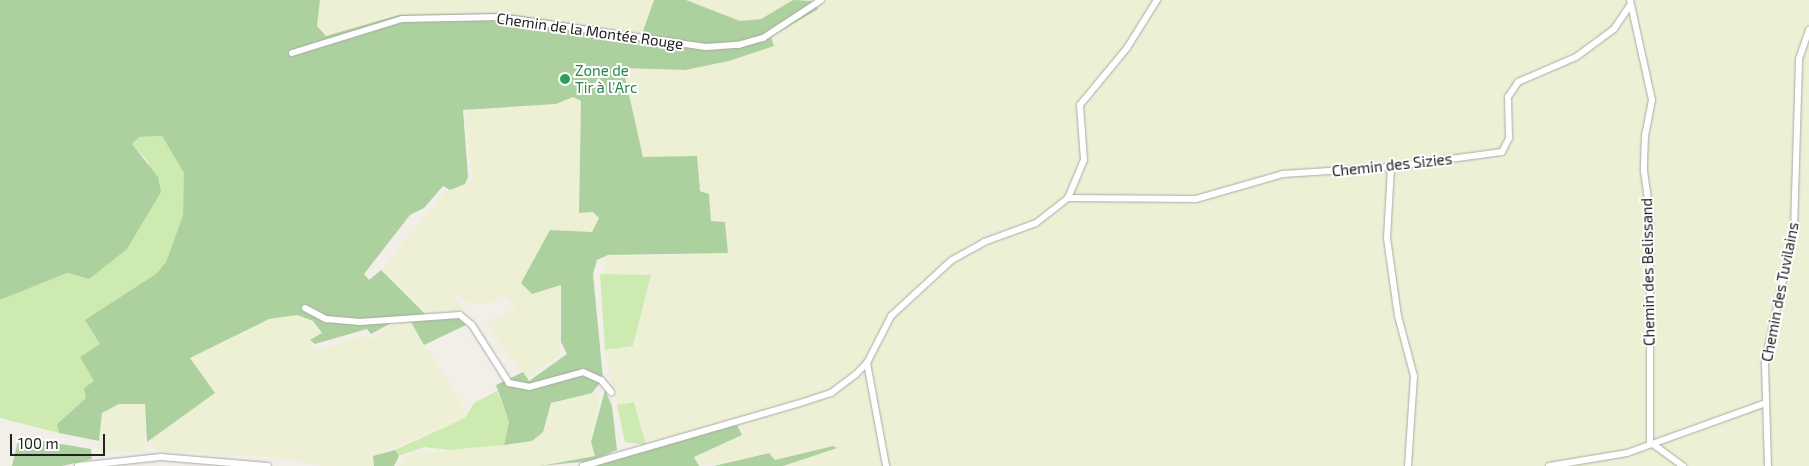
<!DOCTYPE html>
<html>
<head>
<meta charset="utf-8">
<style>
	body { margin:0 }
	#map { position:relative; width:1809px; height:466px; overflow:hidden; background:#f2efe9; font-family:"Exo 2",sans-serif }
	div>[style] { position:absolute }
	.farmland>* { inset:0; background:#eef0d5 }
	.grass>* { inset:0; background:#cdebb0 }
	.forest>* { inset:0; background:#add19e }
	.roads { filter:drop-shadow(0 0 1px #a9a9a9) drop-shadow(0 0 1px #a9a9a9) }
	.street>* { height:6px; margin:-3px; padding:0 3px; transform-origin:3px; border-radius:3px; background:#fff }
	.dots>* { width:14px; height:14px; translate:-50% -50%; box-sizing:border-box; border:2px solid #fff; border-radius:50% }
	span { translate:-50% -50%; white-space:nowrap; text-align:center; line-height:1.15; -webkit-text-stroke:4px #fff; paint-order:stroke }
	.street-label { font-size:15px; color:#222 }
	.leisure-label { font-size:15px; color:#27864d }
	.left { translate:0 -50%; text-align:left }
	.scale { position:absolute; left:10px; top:434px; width:95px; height:22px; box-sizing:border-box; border:2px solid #222; border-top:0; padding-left:6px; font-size:15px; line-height:18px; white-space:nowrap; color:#222; -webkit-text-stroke:4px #fff; paint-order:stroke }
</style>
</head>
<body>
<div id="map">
	<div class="farmland">
		<div style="clip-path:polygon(320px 0,654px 0,642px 34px,501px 13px,399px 15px,325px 36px,317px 26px)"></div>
		<div style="clip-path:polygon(686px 0,793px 0,761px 19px,740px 21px)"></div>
		<div style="clip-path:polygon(794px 0,1809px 0,1809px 466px,783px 466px,836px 448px,833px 446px,775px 460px,769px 453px,699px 466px,694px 457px,742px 435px,737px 425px,648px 451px,634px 402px,617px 405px,605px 354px,605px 350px,634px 346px,651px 276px,605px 276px,605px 257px,728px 253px,711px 221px,709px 194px,643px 157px,623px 68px,685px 70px,774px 46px,771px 37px,812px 1px)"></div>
		<div style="clip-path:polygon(573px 97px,581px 101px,579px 213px,593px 212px,599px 218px,561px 284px,560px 355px,527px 378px,486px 324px,517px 308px,504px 294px,490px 303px,472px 304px,451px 292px,466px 311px,424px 313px,381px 270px,444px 193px,473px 179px,465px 117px,467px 109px,556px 104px)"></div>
		<div style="clip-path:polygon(297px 315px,313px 321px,322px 334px,311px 340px,315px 351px,367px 335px,371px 339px,396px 323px,411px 322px,467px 413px,465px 418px,374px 456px,374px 466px,323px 466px,282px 458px,156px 451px,151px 439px,215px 393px,190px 358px,269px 319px)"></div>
		<div style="clip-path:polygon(592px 393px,600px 395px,591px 442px,596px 456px,540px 466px,398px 466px,406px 456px,532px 441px,543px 432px,551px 403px)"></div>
		<div style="clip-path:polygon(119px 404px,145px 404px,145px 451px,98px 453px,102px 413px)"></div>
	</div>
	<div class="grass">
		<div style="clip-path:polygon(162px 136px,185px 173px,183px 215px,166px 262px,100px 344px,94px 381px,86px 398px,57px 424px,59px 433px,0 418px,0 300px,67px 273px,89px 279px,149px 163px,132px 144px,139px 137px)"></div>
		<div style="clip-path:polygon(600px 274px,651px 275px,633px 346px,605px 350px)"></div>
		<div style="clip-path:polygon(497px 391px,509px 422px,504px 445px,448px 450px,424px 447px,399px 456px,395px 450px,465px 418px,474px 403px)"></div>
		<div style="clip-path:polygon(634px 402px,646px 445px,625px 442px,617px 405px)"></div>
	</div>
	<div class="forest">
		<div style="clip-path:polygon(0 0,320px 0,317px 26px,326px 36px,399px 15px,501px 13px,642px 34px,654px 0,686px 0,740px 21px,761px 19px,793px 0,812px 1px,818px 9px,771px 37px,774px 46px,729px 61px,685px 70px,623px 68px,643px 157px,697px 156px,700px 191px,709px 194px,711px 221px,725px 222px,728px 253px,608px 255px,597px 260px,593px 274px,603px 379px,592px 393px,551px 403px,543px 432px,532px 441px,504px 445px,509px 422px,496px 385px,523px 372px,529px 381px,567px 354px,561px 342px,561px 285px,532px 294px,521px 283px,550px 230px,592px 232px,599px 218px,593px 212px,579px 213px,581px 101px,573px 97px,556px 104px,463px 110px,468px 177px,465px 184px,450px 190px,443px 186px,424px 208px,410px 215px,364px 274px,369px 280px,381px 270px,428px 317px,457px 316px,466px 325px,424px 345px,411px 322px,395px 321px,371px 334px,367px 329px,315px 344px,310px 340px,322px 333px,313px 321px,297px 315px,269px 319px,190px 358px,215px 393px,147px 442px,145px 404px,119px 404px,102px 413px,99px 441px,59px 433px,57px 424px,86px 398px,84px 388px,94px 381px,80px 357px,100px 344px,85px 320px,156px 274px,166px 262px,183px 215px,184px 173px,162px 136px,139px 137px,132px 144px,158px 177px,161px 192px,127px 249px,89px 279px,67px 273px,0 300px)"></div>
		<div style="clip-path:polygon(605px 390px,612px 406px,617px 450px,591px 461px,540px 466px,595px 456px,591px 442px)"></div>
		<div style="clip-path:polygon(737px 425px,742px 435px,694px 457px,699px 466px,592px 466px)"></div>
		<div style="clip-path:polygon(19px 437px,91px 449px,92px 459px,62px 466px,12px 466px)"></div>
		<div style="clip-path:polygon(833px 446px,837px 448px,783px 466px,714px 466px,769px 453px,775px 460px)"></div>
		<div style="clip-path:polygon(395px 450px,399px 456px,394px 466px,374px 466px,373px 456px)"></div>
	</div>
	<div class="roads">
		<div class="street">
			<div style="left:1630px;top:0;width:102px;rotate:77.6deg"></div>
			<div style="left:1652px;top:100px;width:36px;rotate:101deg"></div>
			<div style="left:1645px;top:135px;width:36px;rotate:92deg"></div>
			<div style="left:1644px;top:171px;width:42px;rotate:81.9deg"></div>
			<div style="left:1650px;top:213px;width:229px;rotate:90deg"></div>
			<div style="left:1650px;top:442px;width:41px;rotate:36deg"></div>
			<div style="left:292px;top:53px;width:115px;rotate:-17.2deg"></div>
			<div style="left:402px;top:19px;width:98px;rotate:-1.2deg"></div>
			<div style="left:500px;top:17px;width:208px;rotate:8.3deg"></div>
			<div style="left:706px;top:47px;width:32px;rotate:-4deg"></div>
			<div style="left:738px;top:45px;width:26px;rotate:-16deg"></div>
			<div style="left:763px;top:38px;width:69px;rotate:-33.2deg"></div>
			<div style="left:1391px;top:167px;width:71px;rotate:93.2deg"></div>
			<div style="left:1387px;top:238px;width:79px;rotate:82deg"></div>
			<div style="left:1398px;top:316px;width:62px;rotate:75.1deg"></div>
			<div style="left:1414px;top:376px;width:90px;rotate:93.8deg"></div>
			<div style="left:1068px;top:198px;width:128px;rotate:0.4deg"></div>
			<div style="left:1196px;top:199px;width:91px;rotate:-16deg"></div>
			<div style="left:1283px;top:174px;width:108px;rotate:-3.7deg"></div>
			<div style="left:1391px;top:167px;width:112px;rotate:-7.7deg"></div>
			<div style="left:1502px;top:152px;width:16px;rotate:-63deg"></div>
			<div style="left:1509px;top:138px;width:41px;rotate:-91.4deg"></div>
			<div style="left:1508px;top:97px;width:18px;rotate:-56deg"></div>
			<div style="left:1518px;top:82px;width:63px;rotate:-23.3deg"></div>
			<div style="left:1576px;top:57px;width:47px;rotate:-36.4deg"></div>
			<div style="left:1614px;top:29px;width:29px;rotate:-56deg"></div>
			<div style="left:305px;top:308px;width:24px;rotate:28deg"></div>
			<div style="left:326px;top:319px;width:34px;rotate:5deg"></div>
			<div style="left:360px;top:322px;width:100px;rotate:-4deg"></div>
			<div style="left:460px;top:315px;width:16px;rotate:40deg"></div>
			<div style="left:472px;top:325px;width:69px;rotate:57.5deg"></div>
			<div style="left:509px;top:383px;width:20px;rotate:11deg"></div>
			<div style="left:529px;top:387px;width:56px;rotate:-15.5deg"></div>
			<div style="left:583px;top:372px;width:20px;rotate:24deg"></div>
			<div style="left:601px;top:380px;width:16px;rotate:50deg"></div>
			<div style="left:867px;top:363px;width:105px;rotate:79.5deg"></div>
			<div style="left:78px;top:466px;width:83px;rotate:-6.2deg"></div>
			<div style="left:161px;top:457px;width:107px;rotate:4.8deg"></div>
			<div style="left:583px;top:466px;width:223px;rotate:-16.2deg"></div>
			<div style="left:797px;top:404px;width:36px;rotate:-18deg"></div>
			<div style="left:831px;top:393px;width:31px;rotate:-37deg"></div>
			<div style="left:856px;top:374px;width:16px;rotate:-45deg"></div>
			<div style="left:867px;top:363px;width:53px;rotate:-62.9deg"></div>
			<div style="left:891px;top:316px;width:83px;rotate:-42.6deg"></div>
			<div style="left:952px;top:260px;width:37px;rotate:-29deg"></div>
			<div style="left:984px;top:242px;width:55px;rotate:-20.1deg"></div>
			<div style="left:1036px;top:223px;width:41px;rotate:-38deg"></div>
			<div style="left:1068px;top:198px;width:41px;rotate:-67.2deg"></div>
			<div style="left:1084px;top:160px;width:55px;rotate:-94.2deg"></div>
			<div style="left:1080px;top:105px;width:74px;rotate:-50.5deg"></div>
			<div style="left:1127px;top:48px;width:57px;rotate:-58deg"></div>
			<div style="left:1549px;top:466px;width:79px;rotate:-9.5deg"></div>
			<div style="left:1627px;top:453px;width:145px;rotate:-19.8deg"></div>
			<div style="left:1768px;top:466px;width:104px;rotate:-91.7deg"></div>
			<div style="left:1765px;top:362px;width:135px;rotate:-77.6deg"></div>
			<div style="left:1794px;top:230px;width:171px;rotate:-88.3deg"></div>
			<div style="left:1799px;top:59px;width:31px;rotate:-71deg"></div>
		</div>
	</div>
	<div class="dots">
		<div style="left:565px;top:79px;background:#2e9e5b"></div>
	</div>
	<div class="street-label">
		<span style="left:590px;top:31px;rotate:8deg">Chemin de la Montée Rouge</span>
		<span style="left:1392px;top:165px;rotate:-6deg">Chemin des Sizies</span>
		<span style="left:1648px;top:272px;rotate:-91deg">Chemin des Belissand</span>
		<span style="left:1780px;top:292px;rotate:-79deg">Chemin des Tuvilains</span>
	</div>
	<div class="leisure-label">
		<span class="left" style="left:575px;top:79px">Zone de<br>Tir à l'Arc</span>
	</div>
	<div class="scale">100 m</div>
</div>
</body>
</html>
